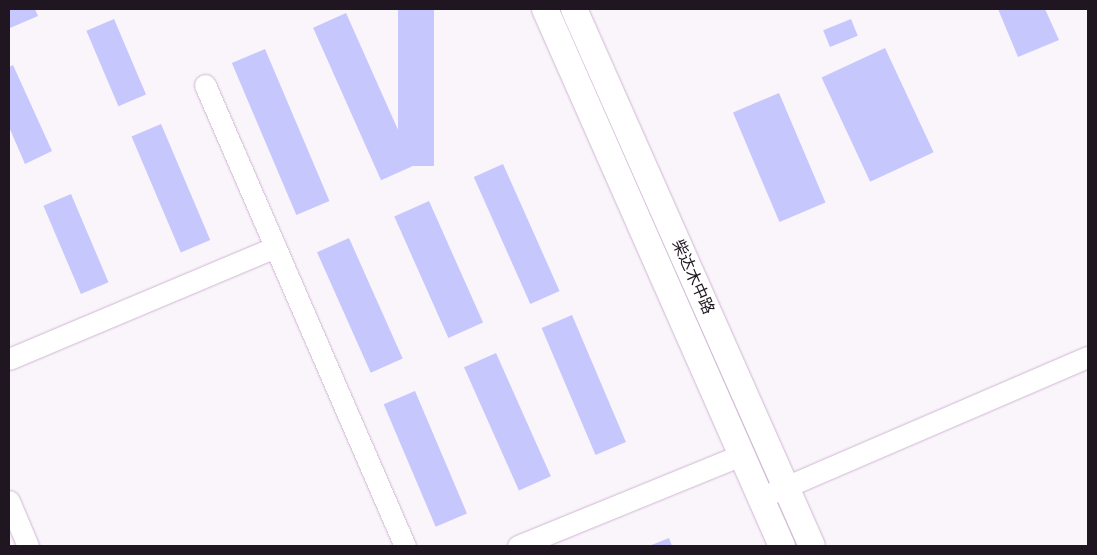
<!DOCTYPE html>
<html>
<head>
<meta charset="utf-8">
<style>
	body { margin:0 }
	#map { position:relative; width:1097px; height:555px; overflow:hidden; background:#faf5fb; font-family:"Space Grotesk","Noto Sans SC",sans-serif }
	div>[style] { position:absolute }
	.building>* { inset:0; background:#c6c7fd; transform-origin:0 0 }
	.roads { filter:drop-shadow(0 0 1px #cfb6d3) drop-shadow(0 0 1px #cfb6d3) }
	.minor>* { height:21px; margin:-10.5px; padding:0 10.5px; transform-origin:10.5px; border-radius:10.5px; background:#fff }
	.major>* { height:26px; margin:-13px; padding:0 13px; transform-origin:13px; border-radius:13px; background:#fff }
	span { translate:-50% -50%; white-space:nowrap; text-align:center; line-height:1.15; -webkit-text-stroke:4px #fff; paint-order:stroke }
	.street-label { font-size:16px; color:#1f1621 }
	.frame { position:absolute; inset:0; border:10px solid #1f1621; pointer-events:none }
</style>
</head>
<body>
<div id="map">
	<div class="building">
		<div style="clip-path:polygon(9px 9px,35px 9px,38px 16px,10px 28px)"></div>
		<div style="left:398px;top:9px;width:36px;height:157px"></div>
		<div style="clip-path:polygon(998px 9px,1045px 9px,1059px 40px,1018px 57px)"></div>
		<div style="left:346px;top:13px;width:167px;height:36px;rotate:66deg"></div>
		<div style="left:114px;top:19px;width:82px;height:30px;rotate:67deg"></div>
		<div style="left:851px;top:19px;width:18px;height:30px;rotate:68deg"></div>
		<div style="left:885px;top:48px;width:115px;height:70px;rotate:65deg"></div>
		<div style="left:265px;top:49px;width:165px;height:36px;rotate:67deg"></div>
		<div style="clip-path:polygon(13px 65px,52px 151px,25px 164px,9px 127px,9px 67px)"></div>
		<div style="left:779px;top:93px;width:119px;height:50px;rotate:67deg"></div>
		<div style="left:161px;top:124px;width:126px;height:32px;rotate:67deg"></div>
		<div style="left:503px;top:164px;width:139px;height:32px;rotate:66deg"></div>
		<div style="left:71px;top:194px;width:96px;height:30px;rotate:67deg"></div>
		<div style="left:429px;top:201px;width:133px;height:38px;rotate:66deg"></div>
		<div style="left:349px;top:238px;width:132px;height:35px;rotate:66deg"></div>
		<div style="left:572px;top:315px;width:138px;height:33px;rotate:67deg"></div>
		<div style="left:496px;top:353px;width:135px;height:35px;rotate:66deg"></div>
		<div style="left:415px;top:391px;width:133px;height:34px;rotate:67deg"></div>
		<div style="clip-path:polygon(669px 538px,672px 546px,649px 546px)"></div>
	</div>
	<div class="roads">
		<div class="minor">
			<div style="left:205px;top:85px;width:503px;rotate:66.55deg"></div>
			<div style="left:9px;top:359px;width:289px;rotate:-22.8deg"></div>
			<div style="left:760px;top:498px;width:357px;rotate:-23.3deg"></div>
			<div style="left:9px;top:501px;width:49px;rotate:67.1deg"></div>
			<div style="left:518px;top:546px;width:243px;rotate:-22.2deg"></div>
		</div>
		<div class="major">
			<div style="left:545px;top:9px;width:587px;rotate:66.19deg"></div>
			<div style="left:574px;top:9px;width:587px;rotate:66.1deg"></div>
		</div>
	</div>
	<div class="street-label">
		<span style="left:693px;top:277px;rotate:66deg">柴达木中路</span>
	</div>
	<div class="frame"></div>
</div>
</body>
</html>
